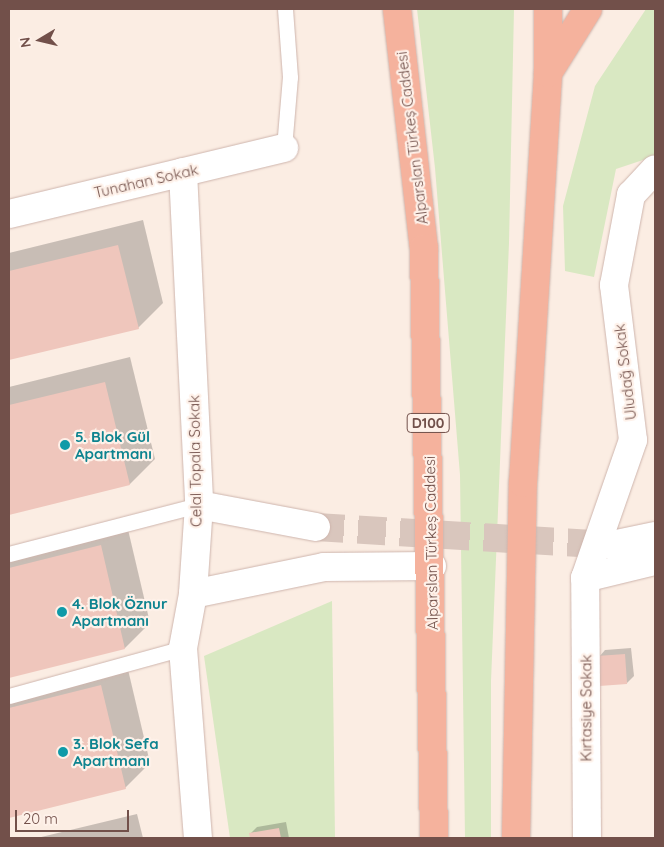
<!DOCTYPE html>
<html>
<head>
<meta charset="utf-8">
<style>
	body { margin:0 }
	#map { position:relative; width:664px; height:847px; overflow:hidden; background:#fbede3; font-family:Quicksand,sans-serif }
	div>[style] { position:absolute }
	.green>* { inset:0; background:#d9e8c2 }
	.shadow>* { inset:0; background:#0003 }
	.building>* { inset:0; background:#efc6bc; transform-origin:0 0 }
	.minor-tunnel>* { height:28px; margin-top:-14px; transform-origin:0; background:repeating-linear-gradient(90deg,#d9c6bd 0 28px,transparent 0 42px) }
	.roads { filter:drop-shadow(0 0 1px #ceb5ad) drop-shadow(0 0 1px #ceb5ad) }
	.service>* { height:15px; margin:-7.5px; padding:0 7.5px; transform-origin:7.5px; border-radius:7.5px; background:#fff }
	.minor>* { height:28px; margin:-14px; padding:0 14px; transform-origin:14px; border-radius:14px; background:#fff }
	.trunk>* { height:28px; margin:-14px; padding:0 14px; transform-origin:14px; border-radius:14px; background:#f5b29d }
	.dots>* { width:14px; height:14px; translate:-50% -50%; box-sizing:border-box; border:2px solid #fef1e9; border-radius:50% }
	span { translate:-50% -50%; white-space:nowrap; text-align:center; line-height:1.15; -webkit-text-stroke:4.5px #fef1e9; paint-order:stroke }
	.shield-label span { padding:1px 4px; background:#fef1e9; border:1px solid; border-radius:4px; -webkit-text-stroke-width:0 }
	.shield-label { font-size:14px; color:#72504a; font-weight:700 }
	.street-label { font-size:15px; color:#72504a }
	.culture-label { font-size:15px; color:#0d838f; font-weight:700 }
	.left { translate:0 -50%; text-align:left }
	.frame { position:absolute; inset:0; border:10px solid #72504a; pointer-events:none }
	.north { position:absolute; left:15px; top:15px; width:50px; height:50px; -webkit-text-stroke:4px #fef1e9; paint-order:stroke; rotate:261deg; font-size:14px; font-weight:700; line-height:20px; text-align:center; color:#72504a }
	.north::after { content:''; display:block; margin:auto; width:18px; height:22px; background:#72504a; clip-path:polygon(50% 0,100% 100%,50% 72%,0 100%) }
	.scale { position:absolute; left:15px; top:810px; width:114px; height:22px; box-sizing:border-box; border:2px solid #72504a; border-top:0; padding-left:6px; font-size:15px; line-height:18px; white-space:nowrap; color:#72504a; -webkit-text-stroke:4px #fef1e9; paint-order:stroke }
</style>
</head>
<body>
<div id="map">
	<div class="green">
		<div style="clip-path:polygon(417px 9px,514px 9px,509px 243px,491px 681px,491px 838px,465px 838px,460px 475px,435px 168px)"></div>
		<div style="clip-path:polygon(646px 9px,655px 9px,655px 156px,616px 169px,594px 277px,565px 271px,563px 206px,595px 86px)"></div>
		<div style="clip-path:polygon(332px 601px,335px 838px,230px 838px,204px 656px)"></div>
	</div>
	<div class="shadow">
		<div style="clip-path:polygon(143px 220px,163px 303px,138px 328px,9px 359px,9px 253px)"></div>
		<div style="clip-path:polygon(130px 357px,155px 459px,130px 484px,9px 514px,9px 387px)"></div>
		<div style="clip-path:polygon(126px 521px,150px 623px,125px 648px,9px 677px,9px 550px)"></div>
		<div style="clip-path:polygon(631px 648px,634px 676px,627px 683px,599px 657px,605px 650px)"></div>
		<div style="clip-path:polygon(126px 661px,150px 763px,125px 788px,9px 817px,9px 690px)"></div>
		<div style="clip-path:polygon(137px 814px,143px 838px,37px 838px)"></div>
		<div style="clip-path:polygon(286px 822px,289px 838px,251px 838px,250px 834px,257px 827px)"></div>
	</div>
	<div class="building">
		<div style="clip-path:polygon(118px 245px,139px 329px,9px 360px,9px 271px)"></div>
		<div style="clip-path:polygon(105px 382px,130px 485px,9px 515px,9px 405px)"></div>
		<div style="clip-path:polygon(101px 545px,125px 649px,9px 678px,9px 568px)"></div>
		<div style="left:625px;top:654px;width:30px;height:28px;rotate:86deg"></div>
		<div style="clip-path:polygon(101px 685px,126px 789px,9px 818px,9px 708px)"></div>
		<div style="clip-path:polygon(279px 828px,281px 838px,250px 838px,249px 833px)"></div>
	</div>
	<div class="minor-tunnel">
		<div style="left:316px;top:527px;width:297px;rotate:3.5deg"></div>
	</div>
	<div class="roads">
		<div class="service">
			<div style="left:284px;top:148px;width:71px;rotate:-85.2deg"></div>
			<div style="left:290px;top:77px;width:68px;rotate:-94.2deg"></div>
			<div style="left:9px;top:554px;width:196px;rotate:-14.5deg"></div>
			<div style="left:9px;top:696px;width:180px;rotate:-15.4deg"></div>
		</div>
		<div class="minor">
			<div style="left:183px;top:172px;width:333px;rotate:87.2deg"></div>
			<div style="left:199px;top:505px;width:89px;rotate:93.9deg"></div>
			<div style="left:193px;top:594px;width:55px;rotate:100.5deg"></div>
			<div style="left:183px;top:648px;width:191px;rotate:85.5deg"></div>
			<div style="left:9px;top:214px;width:283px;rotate:-13.5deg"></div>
			<div style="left:199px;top:505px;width:119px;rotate:10.6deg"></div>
			<div style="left:612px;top:545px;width:44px;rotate:-11.8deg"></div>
			<div style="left:585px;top:578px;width:72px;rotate:-13.7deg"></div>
			<div style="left:193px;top:594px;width:134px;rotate:-11.6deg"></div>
			<div style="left:324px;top:567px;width:108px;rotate:-0.5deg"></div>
			<div style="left:587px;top:838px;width:260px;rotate:-90.4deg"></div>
			<div style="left:585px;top:578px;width:146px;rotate:-70.8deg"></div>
			<div style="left:633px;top:440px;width:156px;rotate:-97deg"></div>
			<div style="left:614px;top:285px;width:92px;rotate:-79.3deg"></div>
			<div style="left:631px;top:195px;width:35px;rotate:-47deg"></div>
		</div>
		<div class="trunk">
			<div style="left:397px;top:9px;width:241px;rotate:83.6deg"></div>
			<div style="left:424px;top:248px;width:590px;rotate:89.03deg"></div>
			<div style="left:548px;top:73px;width:75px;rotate:-58deg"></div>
			<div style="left:516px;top:838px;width:355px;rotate:-88.9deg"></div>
			<div style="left:523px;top:483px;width:411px;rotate:-86.5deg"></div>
			<div style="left:548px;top:73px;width:64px;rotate:-90deg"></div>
		</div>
	</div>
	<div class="dots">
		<div style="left:65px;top:445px;background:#0f9aa8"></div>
		<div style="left:62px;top:612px;background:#0f9aa8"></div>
		<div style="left:63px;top:752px;background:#0f9aa8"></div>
	</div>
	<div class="shield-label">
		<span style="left:428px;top:423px">D100</span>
	</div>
	<div class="street-label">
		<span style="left:412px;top:138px;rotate:-97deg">Alparslan Türkeş Caddesi</span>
		<span style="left:146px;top:181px;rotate:-13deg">Tunahan Sokak</span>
		<span style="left:625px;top:372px;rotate:-97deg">Uludağ Sokak</span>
		<span style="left:195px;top:461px;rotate:-91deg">Celal Topala Sokak</span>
		<span style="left:431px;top:543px;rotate:-91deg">Alparslan Türkeş Caddesi</span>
		<span style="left:586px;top:708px;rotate:-90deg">Kırtasiye Sokak</span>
	</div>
	<div class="culture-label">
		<span class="left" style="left:75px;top:445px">5. Blok Gül<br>Apartmanı</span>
		<span class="left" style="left:72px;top:612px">4. Blok Öznur<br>Apartmanı</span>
		<span class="left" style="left:73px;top:752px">3. Blok Sefa<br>Apartmanı</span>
	</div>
	<div class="frame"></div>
	<div class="north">N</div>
	<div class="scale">20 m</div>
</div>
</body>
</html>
